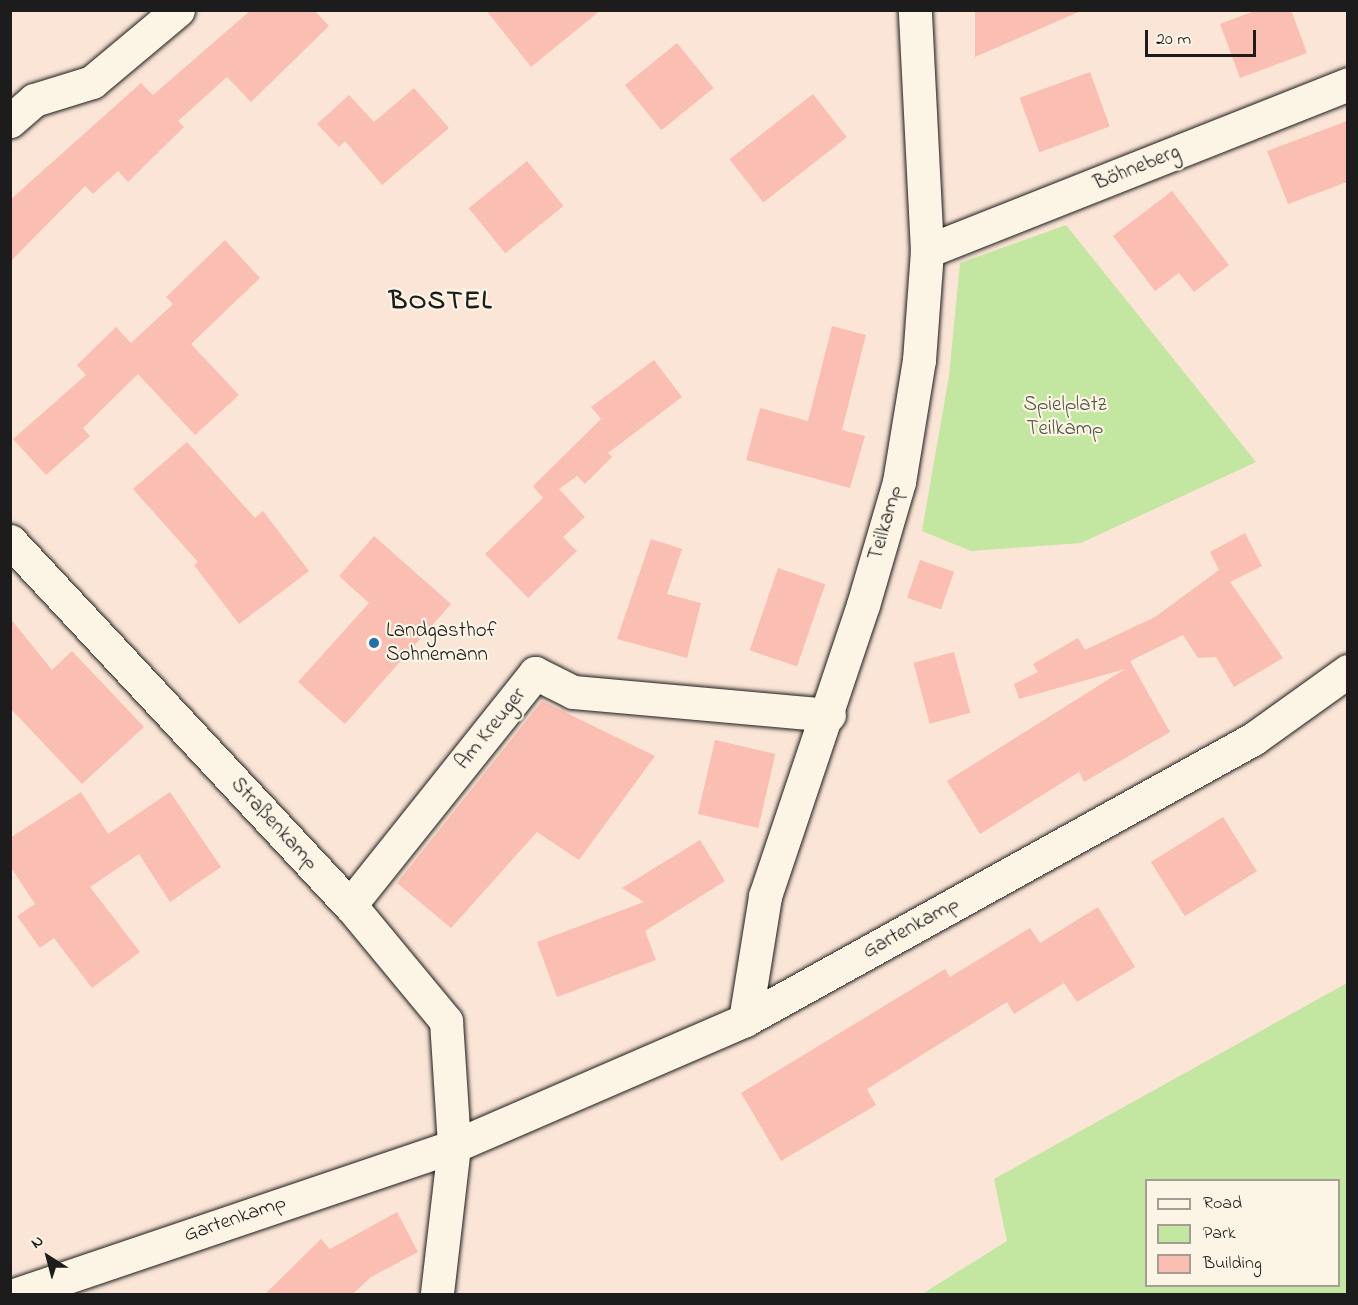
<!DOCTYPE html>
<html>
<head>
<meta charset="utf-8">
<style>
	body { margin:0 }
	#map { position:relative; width:1358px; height:1305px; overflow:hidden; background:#fbe5d6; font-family:"Indie Flower",sans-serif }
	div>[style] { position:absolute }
	.green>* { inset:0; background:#c3e6a0 }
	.building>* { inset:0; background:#fabfb2; transform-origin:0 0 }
	.roads { filter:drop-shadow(0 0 2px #1c1c1c) drop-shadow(0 0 2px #1c1c1c) }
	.minor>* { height:33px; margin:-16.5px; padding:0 16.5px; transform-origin:16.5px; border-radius:16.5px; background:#fcf5e5 }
	.dots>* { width:16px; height:16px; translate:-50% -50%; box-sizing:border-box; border:3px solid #fcf5e5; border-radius:50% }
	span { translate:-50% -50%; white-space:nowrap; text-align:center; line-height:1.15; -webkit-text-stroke:4.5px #fcf5e5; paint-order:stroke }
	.street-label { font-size:21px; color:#1c1c1c }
	.park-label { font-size:21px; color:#4e5944 }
	.poi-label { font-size:21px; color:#1c1c1c }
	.left { translate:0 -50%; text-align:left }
	.district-label { font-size:27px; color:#1c1c1c; font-weight:700; letter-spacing:1.5px }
	.frame { position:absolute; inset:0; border:12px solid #1c1c1c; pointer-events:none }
	.legend { position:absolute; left:1145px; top:1179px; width:195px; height:108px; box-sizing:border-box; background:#fcf5e5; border:2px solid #a29e95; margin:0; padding:8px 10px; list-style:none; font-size:18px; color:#1c1c1c }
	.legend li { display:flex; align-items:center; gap:12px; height:30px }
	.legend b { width:30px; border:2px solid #a29e95 }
	.north { position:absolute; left:18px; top:1227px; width:60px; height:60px; -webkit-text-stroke:4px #fcf5e5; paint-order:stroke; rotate:324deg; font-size:16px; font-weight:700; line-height:24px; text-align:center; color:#1c1c1c }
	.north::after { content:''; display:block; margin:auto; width:21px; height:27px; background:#1c1c1c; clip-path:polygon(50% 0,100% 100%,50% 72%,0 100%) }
	.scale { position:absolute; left:1145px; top:30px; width:111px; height:27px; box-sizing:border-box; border:3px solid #1c1c1c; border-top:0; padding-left:8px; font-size:18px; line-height:21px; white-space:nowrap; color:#1c1c1c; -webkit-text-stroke:4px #fcf5e5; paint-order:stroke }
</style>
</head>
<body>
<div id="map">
	<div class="green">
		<div style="clip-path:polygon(1066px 225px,1256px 462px,1081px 543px,971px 551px,922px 531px,949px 376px,960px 263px)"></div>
		<div style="clip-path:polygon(evenodd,1347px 983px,1347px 1294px,922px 1294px,1007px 1241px,994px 1179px,1347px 983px,1146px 1180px,1338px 1180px,1338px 1286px,1146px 1286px,1146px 1180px)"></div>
	</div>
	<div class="building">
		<div style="clip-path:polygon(251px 10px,314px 10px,329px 26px,251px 102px,227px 77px,178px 121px,184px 127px,128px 182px,118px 171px,93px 194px,85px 186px,10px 262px,10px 200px,141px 83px,153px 95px)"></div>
		<div style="clip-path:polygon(486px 10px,601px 10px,531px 67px)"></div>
		<div style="clip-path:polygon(975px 10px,1083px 10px,975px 57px)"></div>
		<div style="clip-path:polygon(1257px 10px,1291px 10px,1307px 53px,1240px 78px,1220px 24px)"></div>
		<div style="left:677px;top:43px;width:58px;height:67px;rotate:51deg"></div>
		<div style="left:1090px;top:72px;width:58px;height:75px;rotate:70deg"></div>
		<div style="clip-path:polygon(414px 88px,449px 128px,382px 185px,345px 141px,339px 147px,317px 124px,349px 95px,374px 122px)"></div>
		<div style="left:813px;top:94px;width:55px;height:106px;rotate:52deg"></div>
		<div style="clip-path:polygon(1347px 121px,1347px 182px,1288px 204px,1267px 151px)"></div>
		<div style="left:527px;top:161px;width:58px;height:75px;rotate:51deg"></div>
		<div style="clip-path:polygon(1172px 191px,1229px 265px,1194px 292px,1179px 273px,1155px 291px,1113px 236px)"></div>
		<div style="clip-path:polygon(225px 240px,260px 278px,191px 344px,239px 395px,195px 435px,138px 374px,83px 428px,90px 436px,46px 475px,13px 439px,86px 375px,77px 365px,116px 327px,131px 343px,173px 304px,166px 297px)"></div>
		<div style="clip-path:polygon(832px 326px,866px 335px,842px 430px,865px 436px,850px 488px,746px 460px,760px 408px,808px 421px)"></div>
		<div style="clip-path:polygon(654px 360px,682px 397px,608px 453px,612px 457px,585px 484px,577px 476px,559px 489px,585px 517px,563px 537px,577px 551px,528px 598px,485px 554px,543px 498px,533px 486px,601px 419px,591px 407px)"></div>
		<div style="clip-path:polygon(187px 442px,255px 518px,263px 511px,309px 571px,239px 624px,194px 565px,198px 562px,133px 489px)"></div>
		<div style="clip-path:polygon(1245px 533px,1262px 566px,1230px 582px,1283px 658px,1234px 687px,1216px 657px,1198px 658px,1183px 635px,1130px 661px,1170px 732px,1084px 782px,1079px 772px,980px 834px,947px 781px,1125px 669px,1019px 699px,1014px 684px,1038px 672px,1033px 664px,1078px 638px,1085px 650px,1155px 617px,1219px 570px,1210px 552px)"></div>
		<div style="clip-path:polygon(374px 536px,451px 604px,345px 724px,298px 682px,369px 603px,339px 576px)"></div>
		<div style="clip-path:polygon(651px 539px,682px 549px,667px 594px,701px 603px,687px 658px,617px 639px)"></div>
		<div style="left:920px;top:560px;width:36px;height:40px;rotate:19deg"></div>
		<div style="left:778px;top:568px;width:50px;height:87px;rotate:19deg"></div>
		<div style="clip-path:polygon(10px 618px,52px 670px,72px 651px,144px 727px,82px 784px,10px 708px)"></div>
		<div style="left:954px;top:652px;width:63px;height:42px;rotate:75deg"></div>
		<div style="clip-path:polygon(542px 701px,655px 756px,579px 860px,537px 832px,451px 928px,397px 883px)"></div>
		<div style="left:715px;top:740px;width:62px;height:76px;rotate:13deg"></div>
		<div style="clip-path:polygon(81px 792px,108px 834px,170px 792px,221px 867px,170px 902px,139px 854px,90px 887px,140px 952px,92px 988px,54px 938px,40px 948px,17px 916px,35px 904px,10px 866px,10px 838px)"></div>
		<div style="left:1223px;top:817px;width:64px;height:85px;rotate:58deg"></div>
		<div style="clip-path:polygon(700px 840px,725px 881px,645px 931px,656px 960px,557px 997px,537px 942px,644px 902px,622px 888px)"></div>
		<div style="clip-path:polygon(1098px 907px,1135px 967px,1077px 1002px,1064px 983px,1014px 1014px,1007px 1002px,867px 1089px,876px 1105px,781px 1161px,741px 1093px,945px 969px,950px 977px,1030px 928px,1040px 943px)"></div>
		<div style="clip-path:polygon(397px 1212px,418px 1252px,371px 1277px,353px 1294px,265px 1294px,321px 1239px,330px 1249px)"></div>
	</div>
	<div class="roads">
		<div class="minor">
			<div style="left:10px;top:121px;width:32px;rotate:-41deg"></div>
			<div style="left:34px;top:100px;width:61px;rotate:-17.2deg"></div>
			<div style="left:92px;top:82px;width:112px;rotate:-39.9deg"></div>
			<div style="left:927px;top:251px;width:453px;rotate:-21.6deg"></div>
			<div style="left:10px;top:541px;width:498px;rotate:47deg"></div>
			<div style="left:350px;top:905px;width:151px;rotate:50.4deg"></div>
			<div style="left:446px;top:1021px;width:125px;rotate:86.3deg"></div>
			<div style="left:454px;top:1146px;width:149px;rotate:96.6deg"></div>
			<div style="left:350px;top:905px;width:297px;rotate:-51.4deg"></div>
			<div style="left:535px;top:673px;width:42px;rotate:26.6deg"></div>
			<div style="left:573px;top:692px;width:257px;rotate:5.1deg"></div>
			<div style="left:745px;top:1020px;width:126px;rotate:-80.8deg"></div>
			<div style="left:765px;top:896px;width:307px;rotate:-71.4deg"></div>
			<div style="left:863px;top:605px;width:128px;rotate:-73.7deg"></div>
			<div style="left:899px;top:482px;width:124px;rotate:-80.7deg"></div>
			<div style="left:919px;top:360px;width:109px;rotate:-85.8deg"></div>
			<div style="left:927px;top:251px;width:241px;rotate:-92.9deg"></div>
			<div style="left:17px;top:1294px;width:461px;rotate:-18.7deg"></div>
			<div style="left:454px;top:1146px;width:317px;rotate:-23.4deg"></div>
			<div style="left:745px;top:1020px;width:581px;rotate:-28.95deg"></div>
			<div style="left:1253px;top:739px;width:117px;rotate:-35.6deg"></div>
		</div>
	</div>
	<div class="dots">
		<div style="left:374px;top:643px;background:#1f6fb2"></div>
	</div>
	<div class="street-label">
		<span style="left:1137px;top:168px;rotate:-22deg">Böhneberg</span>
		<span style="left:886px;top:523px;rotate:-74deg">Teilkamp</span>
		<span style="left:491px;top:729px;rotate:-51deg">Am Kreuger</span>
		<span style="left:274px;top:824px;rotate:47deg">Straßenkamp</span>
		<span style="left:911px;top:928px;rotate:-29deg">Gartenkamp</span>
		<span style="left:235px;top:1219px;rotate:-19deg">Gartenkamp</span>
	</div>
	<div class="park-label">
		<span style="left:1065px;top:417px">Spielplatz<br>Teilkamp</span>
	</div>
	<div class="poi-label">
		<span class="left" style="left:386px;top:643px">Landgasthof<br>Sohnemann</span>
	</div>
	<div class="district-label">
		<span style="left:441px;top:302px">BOSTEL</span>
	</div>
	<div class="frame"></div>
	<ul class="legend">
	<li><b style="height:8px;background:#fcf5e5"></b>Road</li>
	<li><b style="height:16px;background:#c3e6a0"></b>Park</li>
	<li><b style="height:16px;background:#fabfb2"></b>Building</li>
	</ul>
	<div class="north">N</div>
	<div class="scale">20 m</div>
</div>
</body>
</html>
